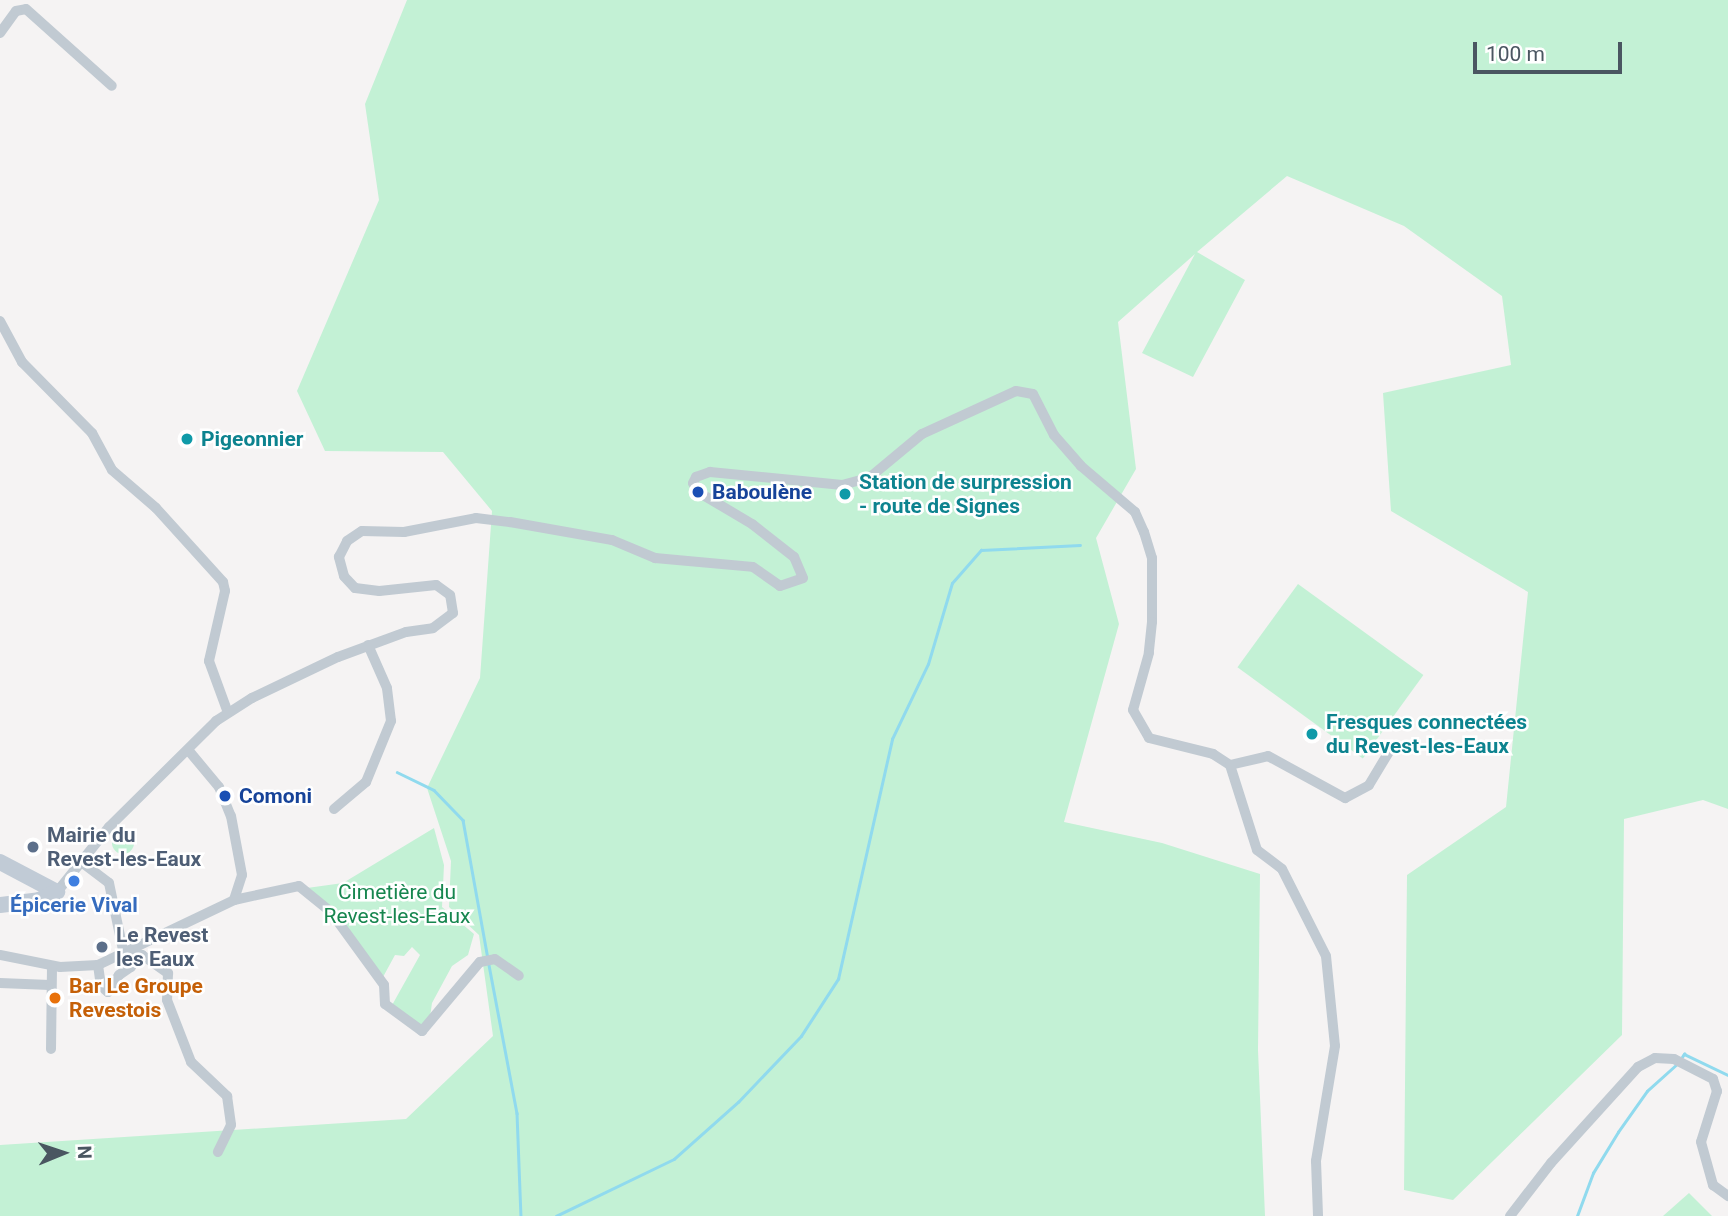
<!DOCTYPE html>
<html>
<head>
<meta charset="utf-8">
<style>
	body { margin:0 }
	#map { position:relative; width:1728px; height:1216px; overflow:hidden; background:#f5f3f3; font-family:Roboto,sans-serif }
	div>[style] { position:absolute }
	.green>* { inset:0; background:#c3f1d5; transform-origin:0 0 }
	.round { border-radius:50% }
	.stream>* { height:2.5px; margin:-1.25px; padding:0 1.25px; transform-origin:1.25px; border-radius:1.25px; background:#90daee }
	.street>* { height:10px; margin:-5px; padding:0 5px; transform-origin:5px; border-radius:5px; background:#c1cad2 }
	.secondary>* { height:16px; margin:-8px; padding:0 8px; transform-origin:8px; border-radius:8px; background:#c1cbd6 }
	.dots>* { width:19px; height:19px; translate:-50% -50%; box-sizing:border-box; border:4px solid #fff; border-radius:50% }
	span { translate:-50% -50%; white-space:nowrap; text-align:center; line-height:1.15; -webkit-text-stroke:5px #fff; paint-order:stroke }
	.culture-label { font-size:21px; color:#0d838f; font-weight:700 }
	.left { translate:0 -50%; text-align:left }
	.transit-label { font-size:21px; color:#164399; font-weight:700 }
	.service-label { font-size:21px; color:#4e5e75; font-weight:700 }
	.park-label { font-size:21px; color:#17864f }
	.shop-label { font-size:21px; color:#366cbe; font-weight:700 }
	.food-label { font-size:21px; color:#c56008; font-weight:700 }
	.north { position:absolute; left:28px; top:1118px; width:70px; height:70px; -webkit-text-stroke:5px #fff; paint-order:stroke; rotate:88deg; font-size:19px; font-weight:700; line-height:28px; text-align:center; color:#4a5661 }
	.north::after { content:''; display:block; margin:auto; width:24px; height:32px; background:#4a5661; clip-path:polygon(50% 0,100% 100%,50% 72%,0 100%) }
	.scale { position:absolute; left:1473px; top:42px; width:149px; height:32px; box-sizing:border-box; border:4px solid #4a5661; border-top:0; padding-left:9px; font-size:21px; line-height:24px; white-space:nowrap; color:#4a5661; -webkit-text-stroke:5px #fff; paint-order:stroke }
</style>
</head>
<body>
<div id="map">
	<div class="green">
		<div style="clip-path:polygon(407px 0,1728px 0,1728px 809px,1703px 800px,1624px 819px,1622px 1035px,1453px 1200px,1404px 1190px,1407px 875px,1506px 807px,1528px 592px,1391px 511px,1383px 393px,1511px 365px,1502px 296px,1404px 226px,1287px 176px,1197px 252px,1245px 280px,1193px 377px,1142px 353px,1195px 254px,1118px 322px,1136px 469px,1096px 538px,1119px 624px,1064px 822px,1162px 843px,1260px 874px,1258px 1050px,1265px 1216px,0 1216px,0 1145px,406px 1119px,493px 1036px,479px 935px,449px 907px,451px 861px,427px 788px,480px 678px,492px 511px,443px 452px,325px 451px,297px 391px,379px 200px,365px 104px)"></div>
		<div style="left:1298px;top:584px;width:155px;height:103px;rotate:36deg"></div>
		<div style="clip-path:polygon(434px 828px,444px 865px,442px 907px,474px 934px,468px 955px,452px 966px,432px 1003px,430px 1017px,421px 1025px,391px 1007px,420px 955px,412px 947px,404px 956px,395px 955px,383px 977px,307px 888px,343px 883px)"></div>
		<div class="round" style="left:112px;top:832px;width:22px;height:22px"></div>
		<div style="clip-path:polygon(1689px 1193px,1712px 1216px,1663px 1216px)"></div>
	</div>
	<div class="stream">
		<div style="left:397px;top:772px;width:41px;rotate:25.9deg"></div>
		<div style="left:434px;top:790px;width:42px;rotate:46deg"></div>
		<div style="left:463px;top:820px;width:141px;rotate:79.8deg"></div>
		<div style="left:489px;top:965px;width:151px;rotate:79.3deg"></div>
		<div style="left:517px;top:1113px;width:103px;rotate:87.8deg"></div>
		<div style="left:1682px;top:1057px;width:4px;rotate:-56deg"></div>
		<div style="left:1684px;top:1054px;width:49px;rotate:25.5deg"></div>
		<div style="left:556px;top:1216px;width:131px;rotate:-25.8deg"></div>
		<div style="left:674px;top:1159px;width:86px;rotate:-41.7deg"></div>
		<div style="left:738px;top:1102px;width:91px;rotate:-46.3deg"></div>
		<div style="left:801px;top:1036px;width:68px;rotate:-57deg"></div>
		<div style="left:838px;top:979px;width:246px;rotate:-77.3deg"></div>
		<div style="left:892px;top:739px;width:83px;rotate:-64.4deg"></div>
		<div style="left:928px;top:664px;width:84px;rotate:-73.5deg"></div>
		<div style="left:952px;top:583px;width:44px;rotate:-48.7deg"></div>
		<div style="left:981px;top:550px;width:99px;rotate:-2.9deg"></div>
		<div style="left:1577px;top:1216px;width:46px;rotate:-69.6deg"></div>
		<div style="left:1593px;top:1173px;width:48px;rotate:-58.6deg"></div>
		<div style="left:1618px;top:1132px;width:50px;rotate:-54.7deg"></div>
		<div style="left:1647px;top:1091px;width:39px;rotate:-42deg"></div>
	</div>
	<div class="street">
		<div style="left:0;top:33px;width:27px;rotate:-54deg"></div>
		<div style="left:16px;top:11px;width:10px;rotate:-11deg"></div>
		<div style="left:26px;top:9px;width:115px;rotate:41.8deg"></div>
		<div style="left:0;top:321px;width:47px;rotate:61.8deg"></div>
		<div style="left:22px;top:362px;width:100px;rotate:45.4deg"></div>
		<div style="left:92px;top:433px;width:42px;rotate:61.6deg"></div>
		<div style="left:112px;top:470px;width:58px;rotate:40.8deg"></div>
		<div style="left:156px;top:508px;width:100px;rotate:47.8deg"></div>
		<div style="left:223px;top:582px;width:9px;rotate:77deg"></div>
		<div style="left:225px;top:591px;width:72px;rotate:102.9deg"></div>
		<div style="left:209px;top:661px;width:55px;rotate:69.9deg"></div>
		<div style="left:189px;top:751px;width:47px;rotate:50.2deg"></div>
		<div style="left:219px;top:787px;width:31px;rotate:68deg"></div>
		<div style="left:231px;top:816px;width:60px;rotate:79.4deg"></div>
		<div style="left:242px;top:875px;width:26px;rotate:108deg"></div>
		<div style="left:1230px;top:765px;width:89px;rotate:72.4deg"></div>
		<div style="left:1257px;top:850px;width:31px;rotate:37deg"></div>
		<div style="left:1282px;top:869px;width:97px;rotate:63.2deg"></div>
		<div style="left:1326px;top:956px;width:90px;rotate:84.3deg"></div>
		<div style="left:1335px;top:1046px;width:117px;rotate:99.4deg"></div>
		<div style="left:1316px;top:1161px;width:55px;rotate:87.9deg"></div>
		<div style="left:334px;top:809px;width:42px;rotate:-40.2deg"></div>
		<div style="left:366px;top:782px;width:66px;rotate:-67.7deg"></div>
		<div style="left:391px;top:721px;width:33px;rotate:-97deg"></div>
		<div style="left:387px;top:688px;width:47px;rotate:-113.8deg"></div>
		<div style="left:80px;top:861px;width:36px;rotate:37deg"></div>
		<div style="left:109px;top:883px;width:68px;rotate:78.2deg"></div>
		<div style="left:57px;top:892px;width:83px;rotate:-51.3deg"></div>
		<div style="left:109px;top:827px;width:151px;rotate:-44.7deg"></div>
		<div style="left:216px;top:721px;width:43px;rotate:-32.6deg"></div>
		<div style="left:252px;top:698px;width:95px;rotate:-25.5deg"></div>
		<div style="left:338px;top:657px;width:72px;rotate:-20.2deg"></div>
		<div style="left:406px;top:632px;width:27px;rotate:-8deg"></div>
		<div style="left:433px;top:628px;width:25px;rotate:-37deg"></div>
		<div style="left:453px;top:613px;width:18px;rotate:-99deg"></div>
		<div style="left:450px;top:595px;width:17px;rotate:-144deg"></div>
		<div style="left:436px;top:585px;width:57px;rotate:174deg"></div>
		<div style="left:379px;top:591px;width:24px;rotate:-173deg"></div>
		<div style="left:355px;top:588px;width:16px;rotate:-133deg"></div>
		<div style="left:344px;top:576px;width:20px;rotate:-105deg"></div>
		<div style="left:339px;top:557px;width:18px;rotate:-63deg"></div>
		<div style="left:347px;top:541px;width:18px;rotate:-34deg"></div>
		<div style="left:362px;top:531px;width:42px;rotate:1.4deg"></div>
		<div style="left:404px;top:532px;width:73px;rotate:-11deg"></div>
		<div style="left:476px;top:518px;width:34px;rotate:7deg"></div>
		<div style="left:510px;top:522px;width:104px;rotate:10deg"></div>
		<div style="left:612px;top:540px;width:47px;rotate:22.7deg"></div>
		<div style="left:655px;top:558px;width:98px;rotate:5.2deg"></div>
		<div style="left:753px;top:567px;width:33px;rotate:35deg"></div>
		<div style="left:780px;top:586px;width:24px;rotate:-19deg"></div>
		<div style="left:803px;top:578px;width:23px;rotate:-113deg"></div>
		<div style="left:794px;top:557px;width:53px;rotate:-141.8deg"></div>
		<div style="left:752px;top:524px;width:63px;rotate:-149.3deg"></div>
		<div style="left:698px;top:492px;width:10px;rotate:-119deg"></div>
		<div style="left:693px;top:483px;width:7px;rotate:-63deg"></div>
		<div style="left:696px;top:477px;width:15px;rotate:-20deg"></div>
		<div style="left:710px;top:472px;width:133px;rotate:5.6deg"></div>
		<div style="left:842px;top:485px;width:28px;rotate:-15deg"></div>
		<div style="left:869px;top:478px;width:69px;rotate:-39.7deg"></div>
		<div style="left:922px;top:434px;width:103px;rotate:-24.6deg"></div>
		<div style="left:1016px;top:391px;width:17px;rotate:10deg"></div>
		<div style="left:1033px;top:394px;width:46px;rotate:62.9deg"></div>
		<div style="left:1054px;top:435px;width:41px;rotate:48.9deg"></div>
		<div style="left:1081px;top:466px;width:71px;rotate:40.4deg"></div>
		<div style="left:1135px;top:512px;width:22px;rotate:66deg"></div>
		<div style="left:1144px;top:532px;width:27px;rotate:73deg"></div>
		<div style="left:1152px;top:558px;width:64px;rotate:90deg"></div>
		<div style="left:1152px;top:622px;width:31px;rotate:96deg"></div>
		<div style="left:1149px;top:653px;width:59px;rotate:105.7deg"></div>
		<div style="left:1133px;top:710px;width:32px;rotate:60deg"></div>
		<div style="left:1149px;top:738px;width:66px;rotate:14deg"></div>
		<div style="left:1213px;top:754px;width:20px;rotate:33deg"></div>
		<div style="left:1230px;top:765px;width:39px;rotate:-13deg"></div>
		<div style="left:1268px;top:756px;width:88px;rotate:28.6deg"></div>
		<div style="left:1345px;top:798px;width:27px;rotate:-28deg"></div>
		<div style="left:1369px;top:785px;width:39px;rotate:-59deg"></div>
		<div style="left:123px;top:950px;width:20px;rotate:15deg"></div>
		<div style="left:142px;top:955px;width:32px;rotate:35deg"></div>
		<div style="left:168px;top:973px;width:27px;rotate:92deg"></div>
		<div style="left:167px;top:1000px;width:66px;rotate:68.8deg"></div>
		<div style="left:191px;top:1062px;width:50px;rotate:43.4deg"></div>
		<div style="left:227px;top:1096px;width:29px;rotate:82deg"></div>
		<div style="left:231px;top:1125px;width:30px;rotate:116deg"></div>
		<div style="left:0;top:955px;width:61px;rotate:11.3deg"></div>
		<div style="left:60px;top:967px;width:38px;rotate:-3deg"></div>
		<div style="left:98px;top:965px;width:151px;rotate:-25.5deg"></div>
		<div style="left:234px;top:900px;width:66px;rotate:-12.2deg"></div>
		<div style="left:299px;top:886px;width:41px;rotate:39.1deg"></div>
		<div style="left:331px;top:912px;width:90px;rotate:54deg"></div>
		<div style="left:384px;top:985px;width:19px;rotate:87deg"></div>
		<div style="left:385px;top:1004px;width:46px;rotate:36.1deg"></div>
		<div style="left:422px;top:1031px;width:90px;rotate:-50deg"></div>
		<div style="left:480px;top:962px;width:15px;rotate:-11deg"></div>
		<div style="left:495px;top:959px;width:29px;rotate:35deg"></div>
		<div style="left:98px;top:965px;width:21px;rotate:82deg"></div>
		<div style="left:101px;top:986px;width:9px;rotate:41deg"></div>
		<div style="left:108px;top:992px;width:20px;rotate:-57deg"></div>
		<div style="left:119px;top:975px;width:14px;rotate:-34deg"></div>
		<div style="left:131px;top:967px;width:15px;rotate:-94deg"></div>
		<div style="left:0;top:983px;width:50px;rotate:2.3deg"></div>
		<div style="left:51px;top:1049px;width:83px;rotate:-89.3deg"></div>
		<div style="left:1510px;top:1216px;width:67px;rotate:-52.3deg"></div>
		<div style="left:1551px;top:1163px;width:130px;rotate:-47.8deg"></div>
		<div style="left:1638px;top:1067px;width:19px;rotate:-28deg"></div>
		<div style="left:1655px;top:1058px;width:19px;rotate:3deg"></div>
		<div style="left:1674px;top:1059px;width:44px;rotate:27.1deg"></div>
		<div style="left:1713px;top:1079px;width:13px;rotate:72deg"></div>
		<div style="left:1717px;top:1091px;width:53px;rotate:107.4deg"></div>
		<div style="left:1701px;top:1142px;width:45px;rotate:74.4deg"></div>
		<div style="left:1713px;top:1185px;width:19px;rotate:36deg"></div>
	</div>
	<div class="secondary">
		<div style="left:0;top:862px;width:64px;rotate:27.8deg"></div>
		<div style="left:0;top:905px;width:39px;rotate:-7deg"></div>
		<div style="left:39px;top:900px;width:20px;rotate:-24deg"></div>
	</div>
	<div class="dots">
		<div style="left:187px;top:439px;background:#0f9aa8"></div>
		<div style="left:698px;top:492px;background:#1a4fb4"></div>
		<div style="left:845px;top:494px;background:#0f9aa8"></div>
		<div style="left:1312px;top:734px;background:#0f9aa8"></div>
		<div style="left:225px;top:796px;background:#1a4fb4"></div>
		<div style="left:33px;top:847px;background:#5c6f8a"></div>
		<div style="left:74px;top:881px;background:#3f7fe0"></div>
		<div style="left:102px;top:947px;background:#5c6f8a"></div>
		<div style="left:55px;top:998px;background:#e8710a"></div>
	</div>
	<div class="culture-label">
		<span class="left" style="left:201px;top:439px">Pigeonnier</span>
		<span class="left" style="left:859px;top:494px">Station de surpression<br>- route de Signes</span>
		<span class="left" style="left:1326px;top:734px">Fresques connectées<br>du Revest-les-Eaux</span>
	</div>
	<div class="transit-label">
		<span class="left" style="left:712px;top:492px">Baboulène</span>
		<span class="left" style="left:239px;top:796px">Comoni</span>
	</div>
	<div class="service-label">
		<span class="left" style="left:47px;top:847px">Mairie du<br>Revest-les-Eaux</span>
		<span class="left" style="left:116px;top:947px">Le Revest<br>les Eaux</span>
	</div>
	<div class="park-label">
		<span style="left:397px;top:904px">Cimetière du<br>Revest-les-Eaux</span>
	</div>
	<div class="shop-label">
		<span style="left:74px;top:905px">Épicerie Vival</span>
	</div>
	<div class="food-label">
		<span class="left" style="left:69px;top:998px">Bar Le Groupe<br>Revestois</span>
	</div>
	<div class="north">N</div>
	<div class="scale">100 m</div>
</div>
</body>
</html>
